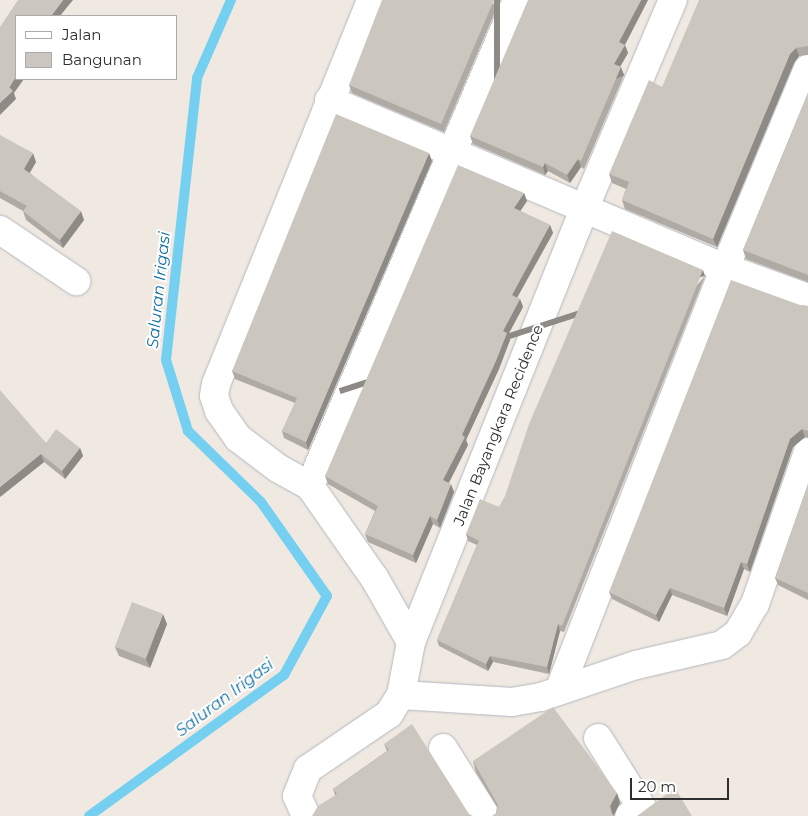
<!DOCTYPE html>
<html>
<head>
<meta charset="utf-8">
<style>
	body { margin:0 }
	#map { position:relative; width:808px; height:816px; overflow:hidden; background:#efe9e1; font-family:Montserrat,sans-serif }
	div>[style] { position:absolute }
	.stream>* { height:10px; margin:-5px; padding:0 5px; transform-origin:5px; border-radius:5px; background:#75cff0 }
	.roads { filter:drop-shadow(0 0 1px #b4b7c1) drop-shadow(0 0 1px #b4b7c1) }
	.street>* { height:28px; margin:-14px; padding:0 14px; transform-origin:14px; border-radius:14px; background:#fff }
	.wall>* { inset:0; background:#afaba4 }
	.shaded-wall>* { inset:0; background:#8e8b86; transform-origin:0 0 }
	.building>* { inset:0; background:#cbc7bf; transform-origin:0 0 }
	span { translate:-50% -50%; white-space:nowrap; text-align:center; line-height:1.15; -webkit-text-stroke:4px #fff; paint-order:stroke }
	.street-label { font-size:15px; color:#2e2e2e }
	.water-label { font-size:16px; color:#0d6fa3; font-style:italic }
	.legend { position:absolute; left:15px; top:15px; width:162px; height:65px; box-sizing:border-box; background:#fff; border:1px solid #ababab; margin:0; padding:6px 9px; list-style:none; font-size:15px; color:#2e2e2e }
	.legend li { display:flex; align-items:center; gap:10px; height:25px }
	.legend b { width:25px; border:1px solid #ababab }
	.scale { position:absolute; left:630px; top:778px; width:99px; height:22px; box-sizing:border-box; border:2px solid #2e2e2e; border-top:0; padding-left:6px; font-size:15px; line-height:18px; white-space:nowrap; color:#2e2e2e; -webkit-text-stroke:4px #fff; paint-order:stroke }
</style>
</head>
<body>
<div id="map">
	<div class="stream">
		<div style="left:89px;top:816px;width:241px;rotate:-35.9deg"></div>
		<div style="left:284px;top:675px;width:90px;rotate:-61.4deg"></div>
		<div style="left:327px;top:596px;width:115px;rotate:-125.1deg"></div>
		<div style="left:261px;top:502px;width:102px;rotate:-135.8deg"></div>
		<div style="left:188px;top:431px;width:74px;rotate:-107.2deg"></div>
		<div style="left:166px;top:360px;width:284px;rotate:-83.7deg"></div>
		<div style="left:197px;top:78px;width:85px;rotate:-66.4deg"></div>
	</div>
	<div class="roads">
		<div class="street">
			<div style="left:329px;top:100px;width:430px;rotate:23deg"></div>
			<div style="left:725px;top:268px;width:216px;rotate:-67.4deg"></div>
			<div style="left:0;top:230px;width:92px;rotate:33.9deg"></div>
			<div style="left:310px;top:486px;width:35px;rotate:-151deg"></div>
			<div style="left:279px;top:469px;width:51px;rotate:-142.9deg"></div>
			<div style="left:238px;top:438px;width:33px;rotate:-125deg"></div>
			<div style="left:219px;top:411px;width:16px;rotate:-108deg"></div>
			<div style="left:214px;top:396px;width:12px;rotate:-81deg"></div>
			<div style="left:216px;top:384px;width:414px;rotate:-68deg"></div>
			<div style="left:411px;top:642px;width:73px;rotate:-119.7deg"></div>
			<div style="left:375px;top:579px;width:113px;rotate:-125deg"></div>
			<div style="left:310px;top:486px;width:528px;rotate:-66.93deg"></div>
			<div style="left:560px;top:688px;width:451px;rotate:-68.6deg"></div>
			<div style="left:725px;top:268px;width:88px;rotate:19.9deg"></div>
			<div style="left:401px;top:695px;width:111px;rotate:3.6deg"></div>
			<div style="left:512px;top:702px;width:29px;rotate:-10deg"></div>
			<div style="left:541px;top:697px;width:100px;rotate:-18.6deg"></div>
			<div style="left:636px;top:665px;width:88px;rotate:-13.1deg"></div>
			<div style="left:722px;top:645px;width:20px;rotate:-37deg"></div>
			<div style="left:738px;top:633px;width:34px;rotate:-60deg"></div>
			<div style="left:755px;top:604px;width:161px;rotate:-70.8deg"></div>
			<div style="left:598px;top:738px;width:83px;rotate:57.8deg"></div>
			<div style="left:642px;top:808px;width:15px;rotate:148deg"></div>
			<div style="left:443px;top:748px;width:80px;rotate:57.7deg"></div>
			<div style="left:306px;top:816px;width:22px;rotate:-114deg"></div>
			<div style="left:297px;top:796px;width:29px;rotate:-68deg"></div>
			<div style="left:308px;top:769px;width:98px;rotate:-34.2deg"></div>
			<div style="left:389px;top:714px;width:22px;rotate:-58deg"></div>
			<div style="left:401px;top:695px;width:54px;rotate:-79.3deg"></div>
			<div style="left:411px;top:642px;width:469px;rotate:-68.2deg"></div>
			<div style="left:585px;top:207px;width:225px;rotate:-67deg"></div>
		</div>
	</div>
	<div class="wall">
		<div style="clip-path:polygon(500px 0,444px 132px,352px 93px,349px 85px)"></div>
		<div style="clip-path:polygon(648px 0,625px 45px,628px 53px,620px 67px,624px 75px,584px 169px,581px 167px,570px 183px,548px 171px,545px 175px,473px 144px,470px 136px)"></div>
		<div style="clip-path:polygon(808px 0,808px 55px,799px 56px,794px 63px,717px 247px,625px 209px,622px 200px,626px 189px,612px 183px,609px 174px,662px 87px)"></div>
		<div style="clip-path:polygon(808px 93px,808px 282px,746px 259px,743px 250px)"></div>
		<div style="clip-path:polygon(0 135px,36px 162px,30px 173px,84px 220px,63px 248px,26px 220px,23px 211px,0 198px)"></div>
		<div style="clip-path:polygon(432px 161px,308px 450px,284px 438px,282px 431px,295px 403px,235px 379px,232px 371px)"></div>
		<div style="clip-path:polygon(524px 193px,527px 201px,520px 211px,550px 225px,553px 233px,517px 298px,520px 299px,523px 307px,508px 335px,510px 340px,499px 369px,466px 440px,468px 445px,449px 483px,454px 492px,440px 528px,433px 524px,416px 563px,368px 542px,365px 534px,375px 511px,328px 484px,325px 476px)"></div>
		<div style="clip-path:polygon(705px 276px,564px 632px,560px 631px,549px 674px,493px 662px,488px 671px,439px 646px,437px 640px,477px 545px,468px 541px,466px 534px,499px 507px)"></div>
		<div style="clip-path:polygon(800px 305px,808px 306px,808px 438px,805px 437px,793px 447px,750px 572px,744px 569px,727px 616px,672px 595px,659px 622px,612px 599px,609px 592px)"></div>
		<div style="clip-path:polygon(46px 443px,80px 448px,83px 456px,65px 479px,44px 462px,0 497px)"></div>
		<div style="clip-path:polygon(808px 484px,808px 600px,778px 585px,775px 578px)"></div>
		<div style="clip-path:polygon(167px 624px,150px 668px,119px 656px,115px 647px)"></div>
		<div style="clip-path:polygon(384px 744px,469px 814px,335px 795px,333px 789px,387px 751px)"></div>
		<div style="clip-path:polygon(473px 761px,617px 793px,620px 803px,614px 816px,496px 813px,497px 807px,476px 772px)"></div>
	</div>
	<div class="shaded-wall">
		<div style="clip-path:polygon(63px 0,73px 0,60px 16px,51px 16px)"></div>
		<div style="left:494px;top:0;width:6px;height:135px"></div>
		<div style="clip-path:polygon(641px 0,648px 0,622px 50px,619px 42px)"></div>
		<div style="clip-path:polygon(625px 45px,628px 53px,617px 72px,614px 64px)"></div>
		<div style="clip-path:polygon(796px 48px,799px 56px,794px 63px,717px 247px,713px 239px,790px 54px)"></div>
		<div style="left:621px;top:67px;width:9px;height:102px;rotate:69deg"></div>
		<div style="clip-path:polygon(16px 76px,16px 79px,24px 79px,14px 93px,16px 99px,0 115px,0 103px)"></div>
		<div style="clip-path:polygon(33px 153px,36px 162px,27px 177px,24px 169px)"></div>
		<div style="clip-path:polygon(429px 153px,432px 161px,308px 450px,306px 442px)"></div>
		<div style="clip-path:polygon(578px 159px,581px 167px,570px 183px,567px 175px)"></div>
		<div style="clip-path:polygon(545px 163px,548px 171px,545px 175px,543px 167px)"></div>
		<div style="clip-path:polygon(524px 193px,527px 201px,517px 216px,514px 208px)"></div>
		<div style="clip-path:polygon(81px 211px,84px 220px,63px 248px,60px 240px)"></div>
		<div style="clip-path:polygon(550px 225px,553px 233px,514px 303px,512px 295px)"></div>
		<div style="left:703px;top:270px;width:6px;height:383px;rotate:72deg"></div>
		<div style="clip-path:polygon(520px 299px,523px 307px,508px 335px,510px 340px,499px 369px,466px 440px,468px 445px,446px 488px,443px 480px,503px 331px)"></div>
		<div style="clip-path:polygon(802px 429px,805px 437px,793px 447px,750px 572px,747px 564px,790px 439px)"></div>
		<div style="clip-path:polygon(80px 448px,83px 456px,65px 479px,62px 471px)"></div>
		<div style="clip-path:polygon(41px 454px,44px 462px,0 497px,0 487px)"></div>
		<div style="clip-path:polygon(451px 484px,454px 492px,440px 528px,437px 520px)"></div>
		<div style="clip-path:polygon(430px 516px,433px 524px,416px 563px,413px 555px)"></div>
		<div style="clip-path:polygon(741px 562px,744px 569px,727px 616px,724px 608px)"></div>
		<div style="clip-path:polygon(670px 588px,672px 595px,659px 622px,656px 615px)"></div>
		<div style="clip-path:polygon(163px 614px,167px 624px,150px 668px,146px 659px)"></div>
		<div style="clip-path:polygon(558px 624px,560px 631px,549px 674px,547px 667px)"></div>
		<div style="clip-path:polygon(490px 656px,493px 662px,488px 671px,486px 664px)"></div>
		<div style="clip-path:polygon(617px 793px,620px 803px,613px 816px,610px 806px)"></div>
	</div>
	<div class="building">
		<div style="clip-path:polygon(18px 0,63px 0,51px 16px,16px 16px,16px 76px,9px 87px,13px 91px,0 103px,0 27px)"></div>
		<div style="clip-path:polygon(382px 0,494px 0,441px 124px,349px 85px)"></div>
		<div style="clip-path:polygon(528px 0,641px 0,619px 42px,625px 45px,614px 64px,621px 67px,581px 161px,578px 159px,567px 175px,545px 163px,543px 167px,470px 136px)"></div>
		<div style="clip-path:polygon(699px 0,808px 0,808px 46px,796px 48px,790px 54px,713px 239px,622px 200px,629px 182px,609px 174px,649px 80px,662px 87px)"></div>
		<div style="clip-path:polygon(808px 93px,808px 275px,743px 250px)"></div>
		<div style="clip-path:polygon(336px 114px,429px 153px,306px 442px,282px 431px,297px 398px,232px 371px)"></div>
		<div style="clip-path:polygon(0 135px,33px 153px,24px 169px,81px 211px,60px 240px,23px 211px,27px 206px,0 191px)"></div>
		<div style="clip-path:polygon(458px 165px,524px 193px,514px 208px,550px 225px,512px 295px,520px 299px,503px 331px,507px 333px,496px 361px,462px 435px,465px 437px,443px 480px,451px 484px,437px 520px,430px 516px,413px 555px,365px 534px,378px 506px,325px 476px)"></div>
		<div style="clip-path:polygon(612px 231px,703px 270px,562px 626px,558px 624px,547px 667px,490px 656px,486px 664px,437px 640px,479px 541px,466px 534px,480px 499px,499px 507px,505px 496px,529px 424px)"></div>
		<div style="clip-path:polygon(731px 280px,800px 305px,808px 306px,808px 431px,802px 429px,790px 439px,747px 564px,741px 562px,724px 608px,670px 588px,656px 615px,609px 592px)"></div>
		<div style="clip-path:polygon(0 390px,46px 443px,56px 429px,80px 448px,62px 471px,41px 454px,0 487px)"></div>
		<div style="clip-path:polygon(808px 484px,808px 593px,775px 578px)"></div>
		<div style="left:132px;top:602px;width:33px;height:48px;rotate:21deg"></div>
		<div style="clip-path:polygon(553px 707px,617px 793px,610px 806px,612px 814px,614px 816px,492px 816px,496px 813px,498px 805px,473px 761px)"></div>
		<div style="clip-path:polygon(412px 724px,469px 814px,473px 816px,312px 816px,318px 806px,337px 794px,333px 789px,389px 750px,384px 744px)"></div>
		<div style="clip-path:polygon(675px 788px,692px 816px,637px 816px)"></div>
	</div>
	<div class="street-label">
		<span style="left:498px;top:425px;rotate:-68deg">Jalan Bayangkara Recidence</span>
	</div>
	<div class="water-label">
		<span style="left:159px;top:290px;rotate:-84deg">Saluran Irigasi</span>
		<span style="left:225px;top:698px;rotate:-37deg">Saluran Irigasi</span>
	</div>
	<ul class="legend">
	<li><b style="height:6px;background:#fff"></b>Jalan</li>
	<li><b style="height:14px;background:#cbc7bf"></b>Bangunan</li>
	</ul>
	<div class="scale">20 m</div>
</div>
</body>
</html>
